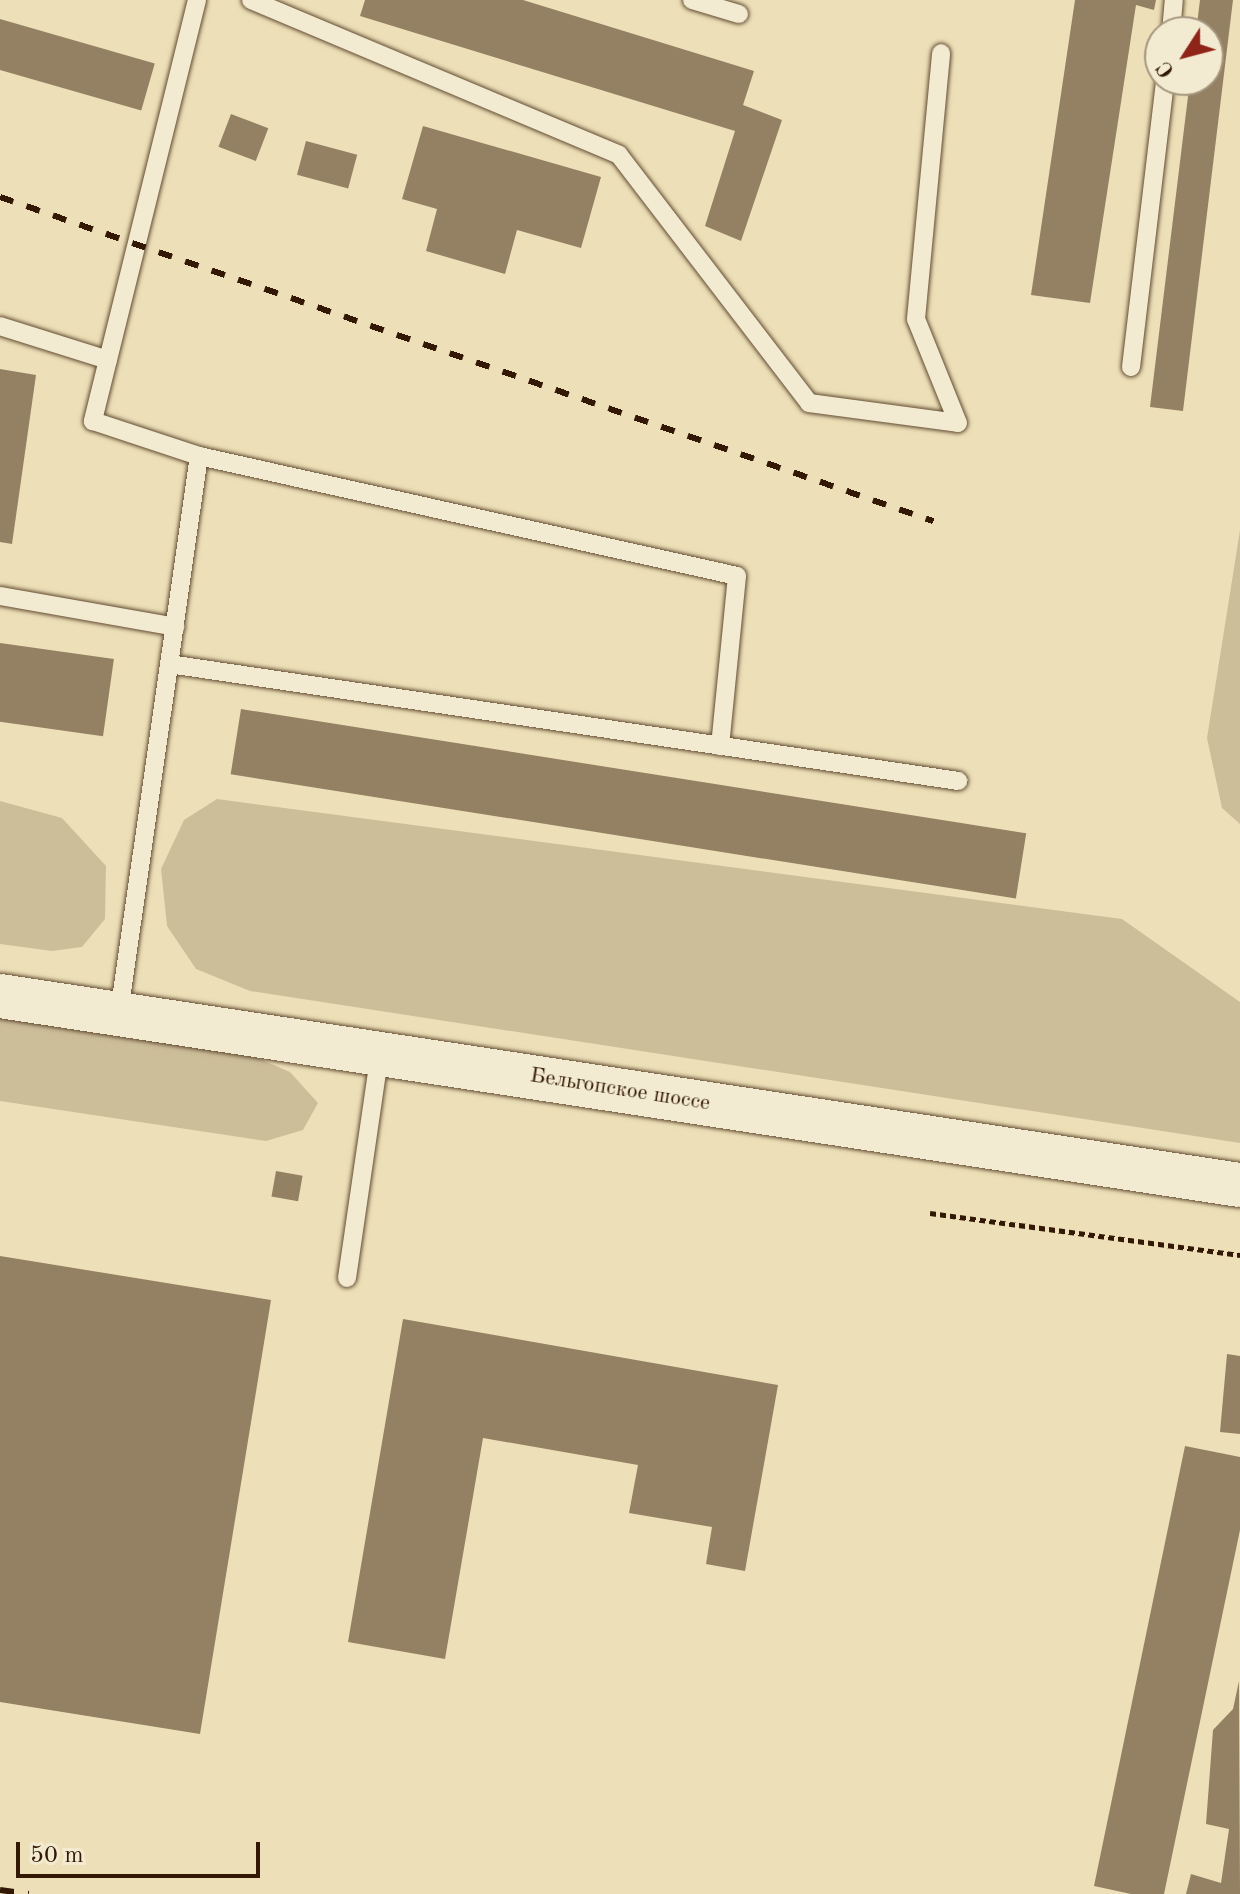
<!DOCTYPE html>
<html>
<head>
<meta charset="utf-8">
<style>
	body { margin:0 }
	#map { position:relative; width:1240px; height:1894px; overflow:hidden; background:#ede0b8; font-family:"Old Standard TT",serif }
	div>[style] { position:absolute }
	.green>* { inset:0; background:#cdbe9a }
	.building>* { inset:0; background:#948062; transform-origin:0 0 }
	.path>* { height:5px; margin-top:-2.5px; transform-origin:0; background:repeating-linear-gradient(90deg,#331905 0 6px,transparent 0 10px) }
	.roads { filter:drop-shadow(0 0 2px #624b32) drop-shadow(0 0 2px #624b32) }
	.lane>* { height:18px; margin:-9px; padding:0 9px; transform-origin:9px; border-radius:9px; background:#f3ebd1 }
	.secondary>* { height:44px; margin:-22px; padding:0 22px; transform-origin:22px; border-radius:22px; background:#f3ebd1 }
	.rail>* { height:6px; margin-top:-3px; transform-origin:0; background:repeating-linear-gradient(90deg,#331905 0 14px,transparent 0 28px) }
	span { translate:-50% -50%; white-space:nowrap; text-align:center; line-height:1.15; -webkit-text-stroke:8px #f3ebd1; paint-order:stroke }
	.street-label { font-size:22px; color:#331905 }
	.north { position:absolute; left:1144px; top:16px; width:80px; height:80px; box-sizing:border-box; background:#f3ebd1; border:2px solid #a6977f; border-radius:50%; rotate:234deg; font-size:22px; font-weight:700; line-height:32px; text-align:center; color:#331905 }
	.north::after { content:''; display:block; margin:auto; width:28px; height:36px; background:#8f2418; clip-path:polygon(50% 0,100% 100%,50% 72%,0 100%) }
	.scale { position:absolute; left:16px; top:1842px; width:244px; height:36px; box-sizing:border-box; border:4px solid #331905; border-top:0; padding-left:10px; font-size:24px; line-height:28px; white-space:nowrap; color:#331905; -webkit-text-stroke:6px #f3ebd1; paint-order:stroke }
</style>
</head>
<body>
<div id="map">
	<div class="green">
		<div style="clip-path:polygon(1240px 530px,1240px 824px,1222px 808px,1207px 738px)"></div>
		<div style="clip-path:polygon(217px 799px,1122px 919px,1240px 1002px,1240px 1143px,250px 991px,196px 969px,167px 926px,161px 869px,184px 820px)"></div>
		<div style="clip-path:polygon(0 801px,62px 818px,106px 866px,105px 919px,82px 947px,52px 951px,0 944px)"></div>
		<div style="clip-path:polygon(0 1016px,248px 1054px,290px 1072px,318px 1103px,303px 1130px,266px 1141px,0 1101px)"></div>
	</div>
	<div class="building">
		<div style="clip-path:polygon(365px 0,523px 0,754px 71px,743px 105px,782px 120px,741px 241px,705px 226px,735px 131px,360px 16px)"></div>
		<div style="clip-path:polygon(1075px 0,1156px 0,1154px 10px,1136px 5px,1090px 303px,1031px 295px)"></div>
		<div style="clip-path:polygon(1200px 0,1233px 0,1183px 411px,1150px 407px,1190px 80px,1208px 80px,1208px 32px,1196px 32px)"></div>
		<div style="left:0;top:19px;width:161px;height:49px;rotate:16deg"></div>
		<div style="left:231px;top:114px;width:40px;height:35px;rotate:21deg"></div>
		<div style="clip-path:polygon(423px 126px,601px 177px,581px 248px,517px 230px,505px 274px,426px 251px,437px 209px,402px 199px)"></div>
		<div style="left:306px;top:141px;width:53px;height:35px;rotate:15deg"></div>
		<div style="clip-path:polygon(0 369px,36px 375px,12px 544px,0 542px)"></div>
		<div style="left:0;top:643px;width:115px;height:78px;rotate:8deg"></div>
		<div style="left:241px;top:709px;width:795px;height:66px;rotate:9deg"></div>
		<div style="left:276px;top:1171px;width:27px;height:26px;rotate:10deg"></div>
		<div style="clip-path:polygon(0 1256px,271px 1300px,200px 1734px,0 1702px)"></div>
		<div style="clip-path:polygon(403px 1319px,778px 1385px,745px 1571px,706px 1564px,712px 1527px,629px 1513px,638px 1465px,483px 1438px,445px 1659px,348px 1642px)"></div>
		<div style="clip-path:polygon(1227px 1354px,1240px 1356px,1240px 1434px,1220px 1432px)"></div>
		<div style="clip-path:polygon(1185px 1446px,1240px 1457px,1240px 1530px,1164px 1894px,1131px 1894px,1094px 1886px)"></div>
		<div style="clip-path:polygon(1239px 1681px,1240px 1894px,1186px 1894px,1191px 1874px,1221px 1883px,1229px 1829px,1206px 1824px,1213px 1730px,1233px 1709px)"></div>
	</div>
	<div class="path">
		<div style="left:930px;top:1213px;width:313px;rotate:7.7deg"></div>
	</div>
	<div class="roads">
		<div class="lane">
			<div style="left:197px;top:0;width:434px;rotate:103.9deg"></div>
			<div style="left:93px;top:421px;width:112px;rotate:18.3deg"></div>
			<div style="left:199px;top:456px;width:551px;rotate:12.57deg"></div>
			<div style="left:737px;top:576px;width:171px;rotate:95.7deg"></div>
			<div style="left:251px;top:0;width:399px;rotate:22.8deg"></div>
			<div style="left:619px;top:155px;width:312px;rotate:52.5deg"></div>
			<div style="left:809px;top:403px;width:150px;rotate:7.6deg"></div>
			<div style="left:958px;top:423px;width:112px;rotate:-112deg"></div>
			<div style="left:916px;top:319px;width:267px;rotate:-84.6deg"></div>
			<div style="left:692px;top:0;width:49px;rotate:16.6deg"></div>
			<div style="left:1171px;top:32px;width:32px;rotate:-85deg"></div>
			<div style="left:0;top:326px;width:113px;rotate:17.5deg"></div>
			<div style="left:1131px;top:367px;width:289px;rotate:-83.2deg"></div>
			<div style="left:0;top:596px;width:178px;rotate:10deg"></div>
			<div style="left:169px;top:664px;width:798px;rotate:8.43deg"></div>
			<div style="left:119px;top:1013px;width:563px;rotate:-81.83deg"></div>
			<div style="left:347px;top:1278px;width:227px;rotate:-81.7deg"></div>
		</div>
		<div class="secondary">
			<div style="left:0;top:996px;width:1254px;rotate:8.67deg"></div>
		</div>
	</div>
	<div class="rail">
		<div style="left:0;top:197px;width:988px;rotate:19.15deg"></div>
		<div style="left:0;top:1890px;width:29px;rotate:8deg"></div>
	</div>
	<div class="street-label">
		<span style="left:620px;top:1090px;rotate:9deg">Бельгопское шоссе</span>
	</div>
	<div class="north">С</div>
	<div class="scale">50 m</div>
</div>
</body>
</html>
